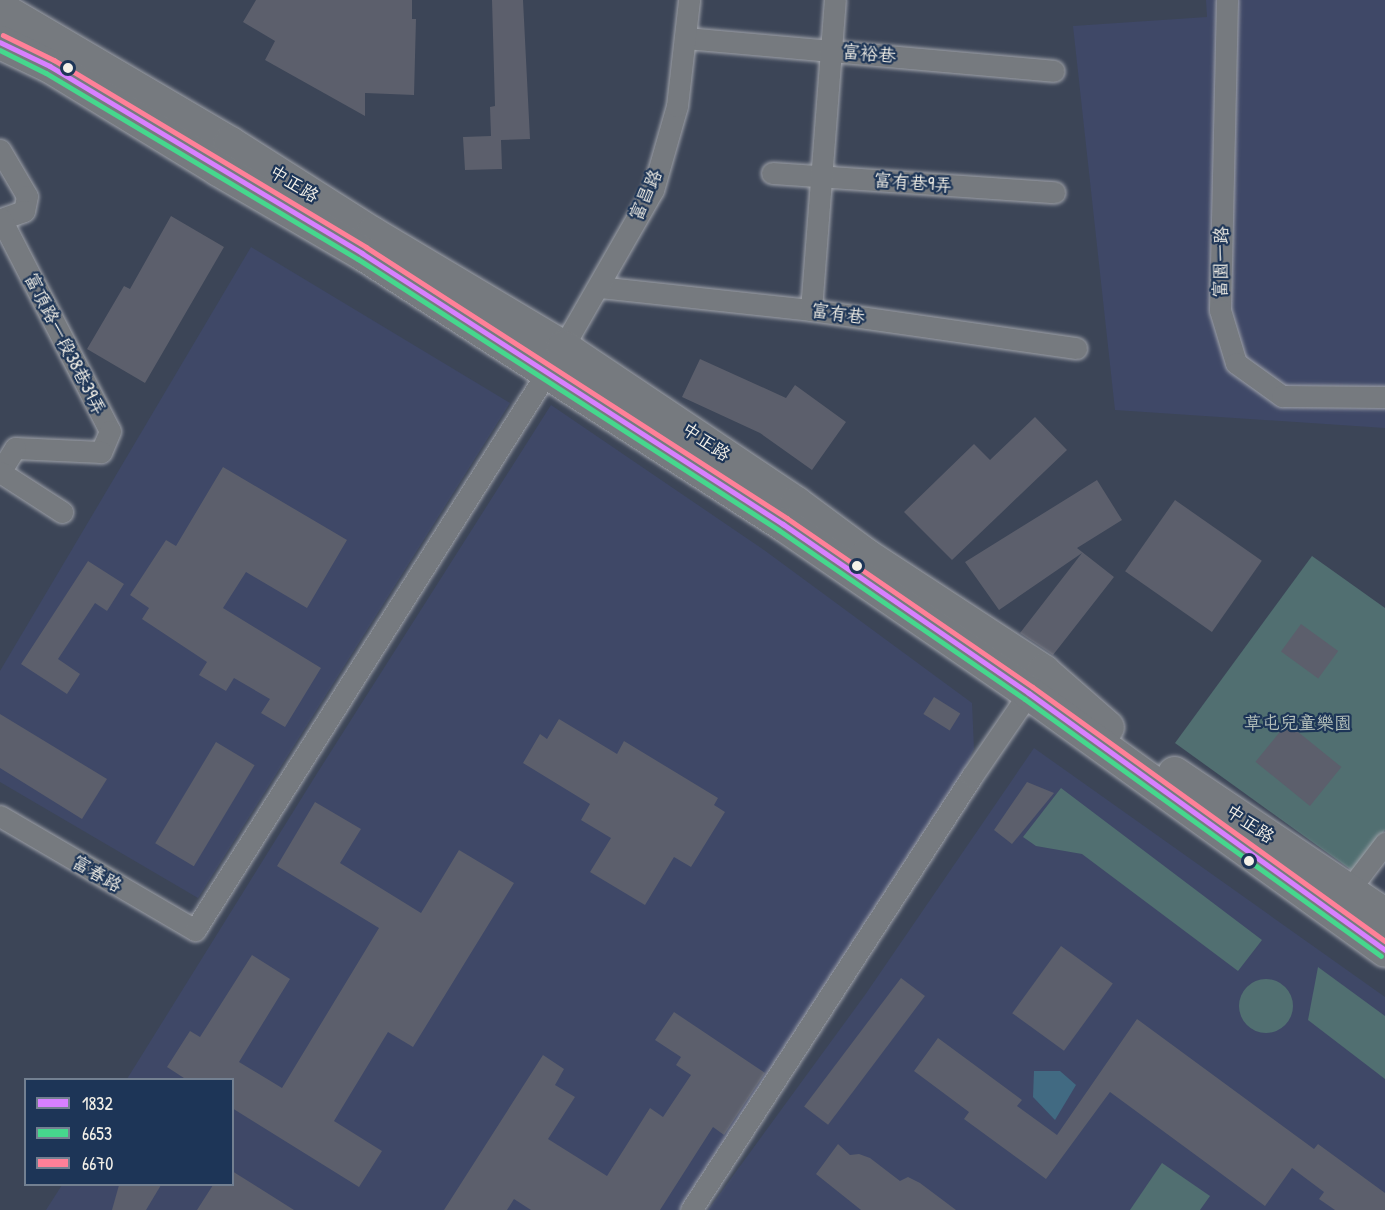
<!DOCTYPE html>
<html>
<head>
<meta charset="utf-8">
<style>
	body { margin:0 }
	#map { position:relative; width:1385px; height:1210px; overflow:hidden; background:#3c4557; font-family:"Patrick Hand","LXGW WenKai TC",sans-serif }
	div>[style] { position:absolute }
	.built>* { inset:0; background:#3f4867 }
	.green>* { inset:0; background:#516f71 }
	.round { border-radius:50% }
	.water>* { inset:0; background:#416a82 }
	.building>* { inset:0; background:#5c5f6c; transform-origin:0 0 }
	.roads { filter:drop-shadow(0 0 2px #9fa2a9) drop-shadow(0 0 2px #9fa2a9) }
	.street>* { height:21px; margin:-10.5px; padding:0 10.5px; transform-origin:10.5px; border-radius:10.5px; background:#767a7f }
	.primary>* { height:33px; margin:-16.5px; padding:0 16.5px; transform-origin:16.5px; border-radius:16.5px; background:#767a7f }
	.bus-1>* { height:4.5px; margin:-2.25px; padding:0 2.25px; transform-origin:2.25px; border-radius:2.25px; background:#d880ff }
	.bus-2>* { height:4.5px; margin:-2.25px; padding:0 2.25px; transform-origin:2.25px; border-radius:2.25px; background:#46d78d }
	.bus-3>* { height:4.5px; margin:-2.25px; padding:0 2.25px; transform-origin:2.25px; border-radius:2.25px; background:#ff8098 }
	.dots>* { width:16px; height:16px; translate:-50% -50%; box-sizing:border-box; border:3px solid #1d3557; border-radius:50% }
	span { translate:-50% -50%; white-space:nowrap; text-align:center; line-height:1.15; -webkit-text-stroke:4.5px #1d3557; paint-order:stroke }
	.street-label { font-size:18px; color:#f4f1e8 }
	.park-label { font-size:18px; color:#b4bfba }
	.legend { position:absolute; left:24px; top:1078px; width:210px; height:108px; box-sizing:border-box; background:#1d3557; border:2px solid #738091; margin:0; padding:8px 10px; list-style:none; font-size:18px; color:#f4f1e8 }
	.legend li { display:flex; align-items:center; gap:12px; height:30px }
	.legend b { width:30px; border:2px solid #738091 }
</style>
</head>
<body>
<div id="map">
	<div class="built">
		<div style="clip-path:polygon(1206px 0,1385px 0,1385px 428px,1115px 410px,1073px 26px,1207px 17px)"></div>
		<div style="clip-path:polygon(251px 247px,510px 403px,198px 898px,0 782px,0 671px)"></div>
		<div style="clip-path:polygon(551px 405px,764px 550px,972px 703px,974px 749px,933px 842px,681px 1210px,46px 1210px,62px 1185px,232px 1184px,232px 1080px,127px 1079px,316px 775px)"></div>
		<div style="clip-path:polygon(1034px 748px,1385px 997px,1385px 1210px,708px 1210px,865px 995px)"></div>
	</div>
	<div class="green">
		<div style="clip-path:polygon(1312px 556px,1385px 608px,1385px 830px,1354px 872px,1175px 743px)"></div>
		<div style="clip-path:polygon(1061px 788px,1262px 940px,1238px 971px,1082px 854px,1036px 846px,1023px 837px)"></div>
		<div style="clip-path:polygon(1318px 967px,1385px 1016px,1385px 1079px,1308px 1020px)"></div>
		<div class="round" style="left:1239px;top:979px;width:54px;height:54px"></div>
		<div style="clip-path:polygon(1162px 1163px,1210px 1196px,1200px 1210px,1130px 1210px)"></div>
	</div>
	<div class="water">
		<div style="clip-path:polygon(1034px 1071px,1060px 1071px,1076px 1085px,1055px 1120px,1033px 1097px)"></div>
	</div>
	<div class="building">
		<div style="clip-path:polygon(256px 0,412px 0,412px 19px,416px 19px,414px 95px,365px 93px,365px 116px,265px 60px,275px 41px,243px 22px)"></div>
		<div style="clip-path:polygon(492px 0,523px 0,530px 139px,501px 140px,502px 169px,465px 170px,463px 137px,491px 136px,490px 107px,495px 106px)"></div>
		<div style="clip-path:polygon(171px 216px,224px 247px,145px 383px,87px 349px,124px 286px,130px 289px)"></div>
		<div style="clip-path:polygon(700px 359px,786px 398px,795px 385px,846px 422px,812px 470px,760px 433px,682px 397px)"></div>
		<div style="clip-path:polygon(1035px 417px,1067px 450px,952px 560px,904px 512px,974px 444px,990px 460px)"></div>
		<div style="clip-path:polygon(223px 467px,347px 540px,307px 608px,246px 572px,223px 608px,321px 668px,285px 727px,261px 713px,270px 699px,234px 678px,226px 691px,199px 675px,207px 662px,142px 619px,149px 608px,130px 595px,166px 540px,176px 546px)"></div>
		<div style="clip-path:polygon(1097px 480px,1122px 520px,1077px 548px,1114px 577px,1053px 655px,1020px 633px,1082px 553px,999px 610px,965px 562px)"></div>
		<div style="left:1175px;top:500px;width:106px;height:87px;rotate:35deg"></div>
		<div style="clip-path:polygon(88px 561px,124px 584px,107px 611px,95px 603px,58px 659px,80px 674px,67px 694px,21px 664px)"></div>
		<div style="left:1301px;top:624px;width:46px;height:34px;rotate:36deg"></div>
		<div style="left:934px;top:697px;width:31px;height:20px;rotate:32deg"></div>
		<div style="clip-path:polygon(0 714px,107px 779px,82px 819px,0 768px)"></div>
		<div style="clip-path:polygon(559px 719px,617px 754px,624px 741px,718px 798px,714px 805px,725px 812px,691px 867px,674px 857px,645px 905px,590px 872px,611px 838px,581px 820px,590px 804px,523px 763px,540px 734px,547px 739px)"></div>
		<div style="left:1287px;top:723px;width:70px;height:50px;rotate:39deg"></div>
		<div style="left:216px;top:742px;width:45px;height:118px;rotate:31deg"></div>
		<div style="clip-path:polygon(1027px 782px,1054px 793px,1012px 844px,994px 830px)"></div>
		<div style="clip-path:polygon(315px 802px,361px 829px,340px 863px,421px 913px,459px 850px,514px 883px,413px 1047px,388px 1032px,334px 1121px,382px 1151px,359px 1187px,232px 1108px,232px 1080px,187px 1080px,167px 1067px,190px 1031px,200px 1037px,252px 955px,290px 979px,239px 1062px,282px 1088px,379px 928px,277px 866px)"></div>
		<div style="left:1061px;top:946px;width:64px;height:83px;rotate:36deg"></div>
		<div style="left:901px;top:978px;width:30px;height:161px;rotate:37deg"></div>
		<div style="clip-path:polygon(674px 1012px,765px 1073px,724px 1135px,713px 1127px,660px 1210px,531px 1210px,514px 1199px,507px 1210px,444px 1210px,543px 1055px,564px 1069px,555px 1085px,575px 1097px,548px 1139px,607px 1176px,650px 1108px,663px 1117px,691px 1075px,676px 1065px,681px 1057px,655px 1040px)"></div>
		<div style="clip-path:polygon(1137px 1019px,1314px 1149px,1318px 1144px,1385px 1193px,1385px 1210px,1335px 1210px,1319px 1199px,1324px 1192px,1292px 1168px,1265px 1206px,1110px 1092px,1046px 1179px,964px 1119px,969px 1112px,914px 1071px,938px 1038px,1022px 1100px,1017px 1106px,1057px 1135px)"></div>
		<div style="clip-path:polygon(838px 1144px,850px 1155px,859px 1154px,870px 1158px,900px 1181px,908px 1177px,920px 1183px,956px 1210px,861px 1210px,816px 1174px)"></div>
		<div style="clip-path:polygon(232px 1171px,294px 1210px,197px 1210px,213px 1185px,232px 1185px)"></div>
		<div style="clip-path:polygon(119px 1185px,161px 1185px,146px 1210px,112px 1210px)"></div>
	</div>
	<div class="roads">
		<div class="street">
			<div style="left:1227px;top:0;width:310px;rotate:91.3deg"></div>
			<div style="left:1220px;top:310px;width:55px;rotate:73.2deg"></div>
			<div style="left:1236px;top:363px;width:57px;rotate:35.7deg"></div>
			<div style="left:1282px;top:396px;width:103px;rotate:0.6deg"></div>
			<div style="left:685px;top:38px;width:370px;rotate:5.1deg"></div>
			<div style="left:0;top:150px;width:53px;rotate:59.6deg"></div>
			<div style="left:27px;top:196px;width:15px;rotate:101deg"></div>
			<div style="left:24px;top:211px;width:24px;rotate:161deg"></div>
			<div style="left:1px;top:219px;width:238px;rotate:62.8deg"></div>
			<div style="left:110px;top:431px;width:23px;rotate:113deg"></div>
			<div style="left:101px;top:452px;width:86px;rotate:-177.3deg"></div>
			<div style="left:15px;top:448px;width:28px;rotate:122deg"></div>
			<div style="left:0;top:472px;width:74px;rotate:32.8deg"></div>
			<div style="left:772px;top:173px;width:283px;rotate:3.9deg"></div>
			<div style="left:599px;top:287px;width:213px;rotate:6.2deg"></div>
			<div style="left:811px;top:310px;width:268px;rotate:8.2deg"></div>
			<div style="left:811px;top:310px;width:311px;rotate:-85.6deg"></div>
			<div style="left:0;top:816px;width:226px;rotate:30.3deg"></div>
			<div style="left:195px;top:930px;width:689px;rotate:-57.74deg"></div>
			<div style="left:563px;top:347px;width:181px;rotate:-60.2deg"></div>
			<div style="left:653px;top:190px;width:87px;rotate:-74.1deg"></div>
			<div style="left:677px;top:106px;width:107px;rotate:-83.5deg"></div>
			<div style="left:1342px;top:899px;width:71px;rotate:-52.5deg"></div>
			<div style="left:691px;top:1210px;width:517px;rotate:-57.08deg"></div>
			<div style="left:972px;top:776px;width:112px;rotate:-55.6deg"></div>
		</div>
		<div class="primary">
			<div style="left:0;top:8px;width:267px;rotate:30.4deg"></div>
			<div style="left:230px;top:143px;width:168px;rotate:32.4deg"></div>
			<div style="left:372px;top:233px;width:222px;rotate:30.8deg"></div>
			<div style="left:563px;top:347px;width:280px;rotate:33.8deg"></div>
			<div style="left:796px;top:503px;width:87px;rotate:36.6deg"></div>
			<div style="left:866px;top:555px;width:212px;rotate:33.2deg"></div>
			<div style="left:1043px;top:671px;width:85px;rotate:41.2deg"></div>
			<div style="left:0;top:42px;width:55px;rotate:25.6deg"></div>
			<div style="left:50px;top:66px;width:197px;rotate:31.5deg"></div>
			<div style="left:218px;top:169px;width:167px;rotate:30.3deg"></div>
			<div style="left:362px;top:253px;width:501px;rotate:32.77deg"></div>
			<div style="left:783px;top:524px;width:298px;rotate:34.5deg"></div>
			<div style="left:1029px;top:693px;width:439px;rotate:35.8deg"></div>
			<div style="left:1174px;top:773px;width:254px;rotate:33.9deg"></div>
		</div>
	</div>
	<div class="bus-1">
		<div style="left:0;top:42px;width:55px;rotate:25.6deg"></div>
		<div style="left:50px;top:66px;width:364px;rotate:30.9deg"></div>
		<div style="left:362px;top:253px;width:501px;rotate:32.77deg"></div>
		<div style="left:783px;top:524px;width:298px;rotate:34.5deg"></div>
		<div style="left:1029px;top:693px;width:439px;rotate:35.8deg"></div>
	</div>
	<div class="bus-2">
		<div style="left:0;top:50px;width:51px;rotate:26.6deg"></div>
		<div style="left:46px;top:73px;width:363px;rotate:30.8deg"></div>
		<div style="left:358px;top:259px;width:501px;rotate:32.77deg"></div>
		<div style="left:779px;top:530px;width:298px;rotate:34.5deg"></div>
		<div style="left:1025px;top:699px;width:439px;rotate:35.8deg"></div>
	</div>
	<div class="bus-3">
		<div style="left:3px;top:35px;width:57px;rotate:26.1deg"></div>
		<div style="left:54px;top:60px;width:364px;rotate:30.9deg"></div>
		<div style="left:366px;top:247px;width:501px;rotate:32.77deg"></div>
		<div style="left:787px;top:518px;width:298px;rotate:34.5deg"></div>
		<div style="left:1033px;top:687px;width:434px;rotate:35.8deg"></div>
	</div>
	<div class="dots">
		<div style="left:68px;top:68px;background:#f4f1e8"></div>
		<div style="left:857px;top:566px;background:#f4f1e8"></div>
		<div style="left:1249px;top:861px;background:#f4f1e8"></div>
	</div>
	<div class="street-label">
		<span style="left:869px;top:54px;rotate:5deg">富裕巷</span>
		<span style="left:913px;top:183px;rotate:4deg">富有巷9弄</span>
		<span style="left:294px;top:184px;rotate:32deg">中正路</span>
		<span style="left:646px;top:195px;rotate:-66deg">富昌路</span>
		<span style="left:1221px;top:262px;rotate:-89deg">富園一路</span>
		<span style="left:838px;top:314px;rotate:8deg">富有巷</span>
		<span style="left:65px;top:344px;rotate:63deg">富頂路一段38巷39弄</span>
		<span style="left:706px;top:442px;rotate:34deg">中正路</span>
		<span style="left:1250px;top:824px;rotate:34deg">中正路</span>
		<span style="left:97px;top:874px;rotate:30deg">富春路</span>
	</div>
	<div class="park-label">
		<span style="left:1298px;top:723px">草屯兒童樂園</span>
	</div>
	<ul class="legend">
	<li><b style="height:8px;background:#d880ff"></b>1832</li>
	<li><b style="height:8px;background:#46d78d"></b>6653</li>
	<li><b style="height:8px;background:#ff8098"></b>6670</li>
	</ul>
</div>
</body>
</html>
